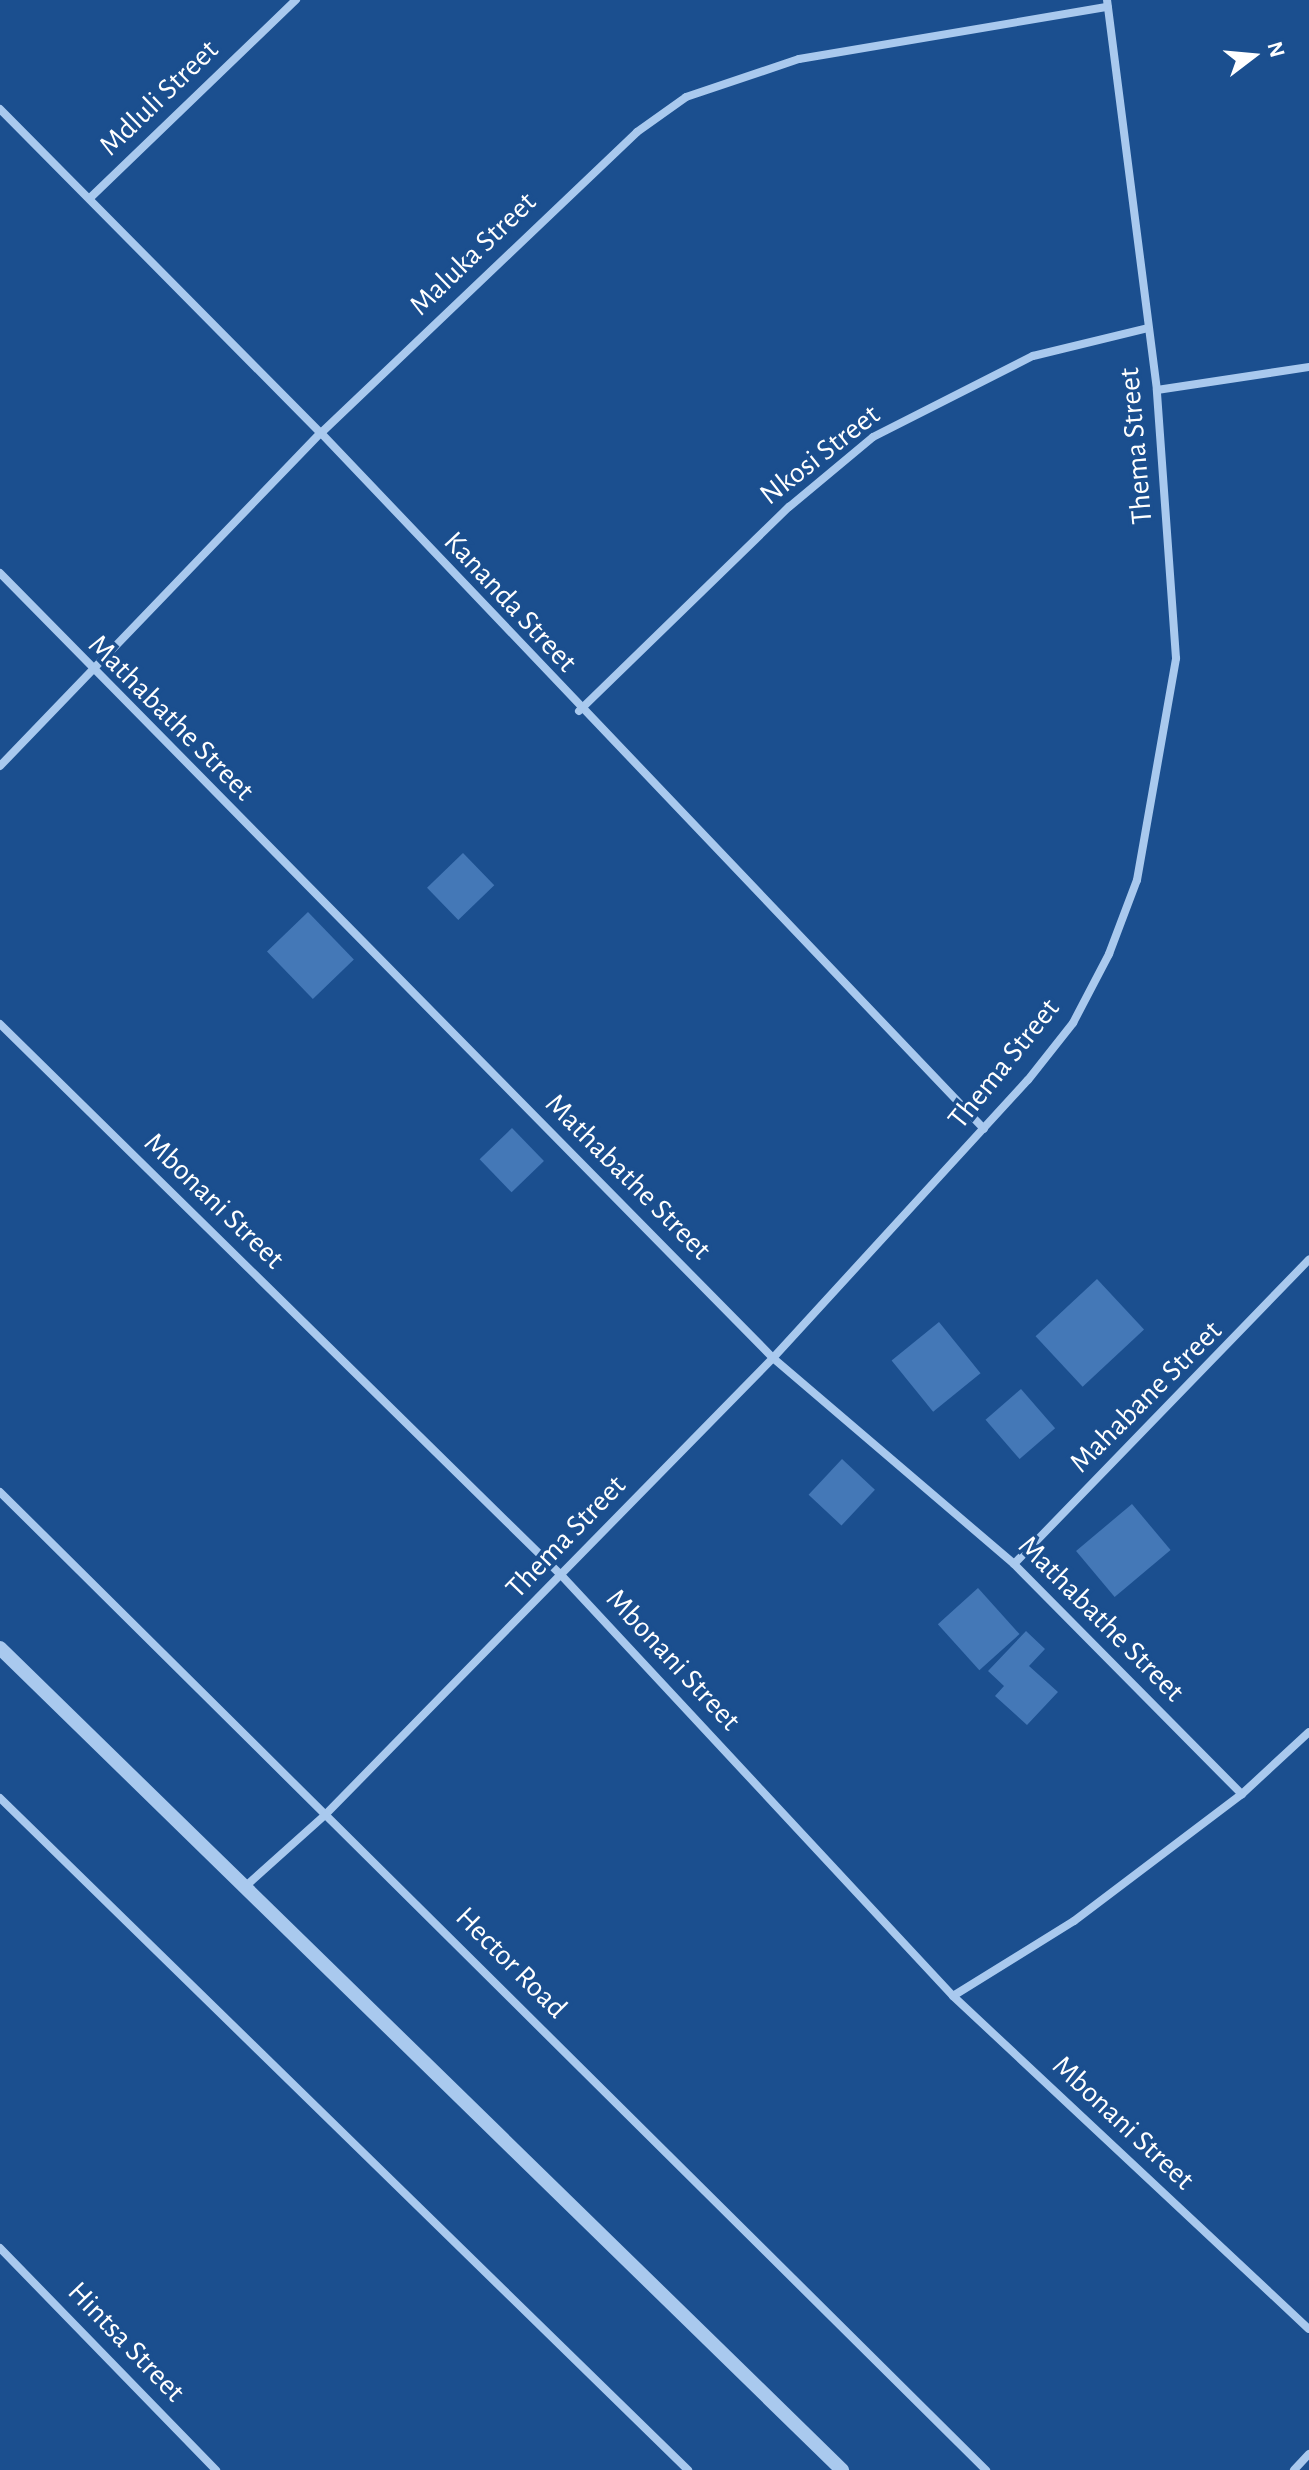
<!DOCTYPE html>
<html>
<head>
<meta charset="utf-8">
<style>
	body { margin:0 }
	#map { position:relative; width:1309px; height:2470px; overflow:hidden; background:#1b4f8f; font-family:"Alegreya Sans",sans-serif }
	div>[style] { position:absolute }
	.building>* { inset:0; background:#4478b7; transform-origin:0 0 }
	.minor>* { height:8px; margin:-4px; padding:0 4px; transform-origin:4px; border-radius:4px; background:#a9c9ee }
	.tertiary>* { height:14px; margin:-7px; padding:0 7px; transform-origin:7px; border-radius:7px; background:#a9c9ee }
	span { translate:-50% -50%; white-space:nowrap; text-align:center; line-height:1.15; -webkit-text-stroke:7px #1b4f8f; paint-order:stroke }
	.street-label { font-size:30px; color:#fff }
	.north { position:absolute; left:1213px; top:16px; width:80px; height:80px; -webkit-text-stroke:6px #1b4f8f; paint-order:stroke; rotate:74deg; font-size:22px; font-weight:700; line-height:32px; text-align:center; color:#fff }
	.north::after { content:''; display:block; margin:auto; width:28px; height:36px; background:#fff; clip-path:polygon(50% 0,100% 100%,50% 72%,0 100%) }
</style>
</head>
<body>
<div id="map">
	<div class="building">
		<div style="left:463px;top:853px;width:45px;height:50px;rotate:46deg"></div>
		<div style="left:308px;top:912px;width:66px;height:57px;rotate:46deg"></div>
		<div style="left:512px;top:1128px;width:46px;height:45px;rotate:46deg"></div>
		<div style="left:1097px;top:1279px;width:69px;height:84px;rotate:47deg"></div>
		<div style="left:939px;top:1322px;width:66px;height:61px;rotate:51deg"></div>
		<div style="left:1021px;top:1389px;width:52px;height:47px;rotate:49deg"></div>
		<div style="left:842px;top:1459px;width:45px;height:49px;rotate:43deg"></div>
		<div style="left:1132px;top:1504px;width:60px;height:73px;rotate:50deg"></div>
		<div style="left:978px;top:1588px;width:62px;height:54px;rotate:48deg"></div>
		<div style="clip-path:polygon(1026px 1631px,1045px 1649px,1029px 1666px,1058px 1692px,1027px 1725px,995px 1696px,1004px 1686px,988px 1671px)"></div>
	</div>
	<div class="minor">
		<div style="left:0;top:109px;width:456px;rotate:45.3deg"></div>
		<div style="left:321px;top:433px;width:961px;rotate:46.39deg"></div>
		<div style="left:90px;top:198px;width:286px;rotate:-43.9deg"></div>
		<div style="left:1157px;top:390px;width:154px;rotate:-8.6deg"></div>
		<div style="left:0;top:573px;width:1102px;rotate:45.44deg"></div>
		<div style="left:773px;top:1358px;width:317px;rotate:40.5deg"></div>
		<div style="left:1014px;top:1564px;width:324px;rotate:45.3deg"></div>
		<div style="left:579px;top:711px;width:293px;rotate:-44.2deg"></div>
		<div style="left:789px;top:507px;width:109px;rotate:-39.8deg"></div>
		<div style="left:873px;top:437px;width:179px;rotate:-26.9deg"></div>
		<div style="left:1033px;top:356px;width:118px;rotate:-13.7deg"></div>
		<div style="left:0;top:766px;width:463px;rotate:-46.1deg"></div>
		<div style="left:321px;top:433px;width:436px;rotate:-43.6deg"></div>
		<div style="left:637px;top:132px;width:60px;rotate:-35.5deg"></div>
		<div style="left:686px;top:97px;width:119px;rotate:-18.6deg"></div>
		<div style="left:799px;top:59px;width:313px;rotate:-9.6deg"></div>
		<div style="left:0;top:1024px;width:788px;rotate:44.49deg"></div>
		<div style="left:562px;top:1576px;width:574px;rotate:47.05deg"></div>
		<div style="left:953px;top:1996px;width:487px;rotate:43.1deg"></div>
		<div style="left:0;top:1492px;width:1389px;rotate:44.77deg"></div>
		<div style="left:1014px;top:1564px;width:424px;rotate:-45.9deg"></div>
		<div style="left:0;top:1798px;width:962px;rotate:44.33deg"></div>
		<div style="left:247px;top:1885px;width:105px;rotate:-41.9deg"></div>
		<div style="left:325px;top:1815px;width:640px;rotate:-45.57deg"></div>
		<div style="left:773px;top:1358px;width:377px;rotate:-47.5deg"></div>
		<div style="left:1028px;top:1080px;width:73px;rotate:-51.7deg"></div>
		<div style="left:1073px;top:1023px;width:78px;rotate:-62.4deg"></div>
		<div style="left:1109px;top:954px;width:79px;rotate:-69.3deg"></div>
		<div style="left:1137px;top:880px;width:225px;rotate:-80deg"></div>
		<div style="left:1176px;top:658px;width:269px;rotate:-94.1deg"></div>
		<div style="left:1157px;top:390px;width:393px;rotate:-97.3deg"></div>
		<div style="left:953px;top:1996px;width:142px;rotate:-31.8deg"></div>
		<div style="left:1074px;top:1921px;width:211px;rotate:-37.1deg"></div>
		<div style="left:1242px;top:1794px;width:91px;rotate:-42.8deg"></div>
		<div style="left:0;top:2248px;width:310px;rotate:45.8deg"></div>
		<div style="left:1294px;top:2470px;width:22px;rotate:-47deg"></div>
	</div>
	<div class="tertiary">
		<div style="left:0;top:1648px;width:1177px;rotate:44.31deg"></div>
	</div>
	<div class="street-label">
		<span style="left:159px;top:98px;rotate:-44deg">Mdluli Street</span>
		<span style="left:473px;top:254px;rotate:-44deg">Maluka Street</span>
		<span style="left:1136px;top:446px;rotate:-95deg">Thema Street</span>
		<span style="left:820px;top:455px;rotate:-38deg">Nkosi Street</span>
		<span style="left:510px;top:602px;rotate:47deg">Kananda Street</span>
		<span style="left:171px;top:718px;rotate:45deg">Mathabathe Street</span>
		<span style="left:1004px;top:1064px;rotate:-51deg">Thema Street</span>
		<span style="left:628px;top:1177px;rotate:45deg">Mathabathe Street</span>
		<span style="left:214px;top:1201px;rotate:44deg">Mbonani Street</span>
		<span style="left:1146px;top:1397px;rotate:-45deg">Mahabane Street</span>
		<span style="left:566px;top:1537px;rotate:-46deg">Thema Street</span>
		<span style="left:1101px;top:1619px;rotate:45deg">Mathabathe Street</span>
		<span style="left:673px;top:1660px;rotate:47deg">Mbonani Street</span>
		<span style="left:511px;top:1963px;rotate:45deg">Hector Road</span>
		<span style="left:1123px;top:2123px;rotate:43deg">Mbonani Street</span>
		<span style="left:126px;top:2342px;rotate:46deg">Hintsa Street</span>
	</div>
	<div class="north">N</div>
</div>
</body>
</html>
